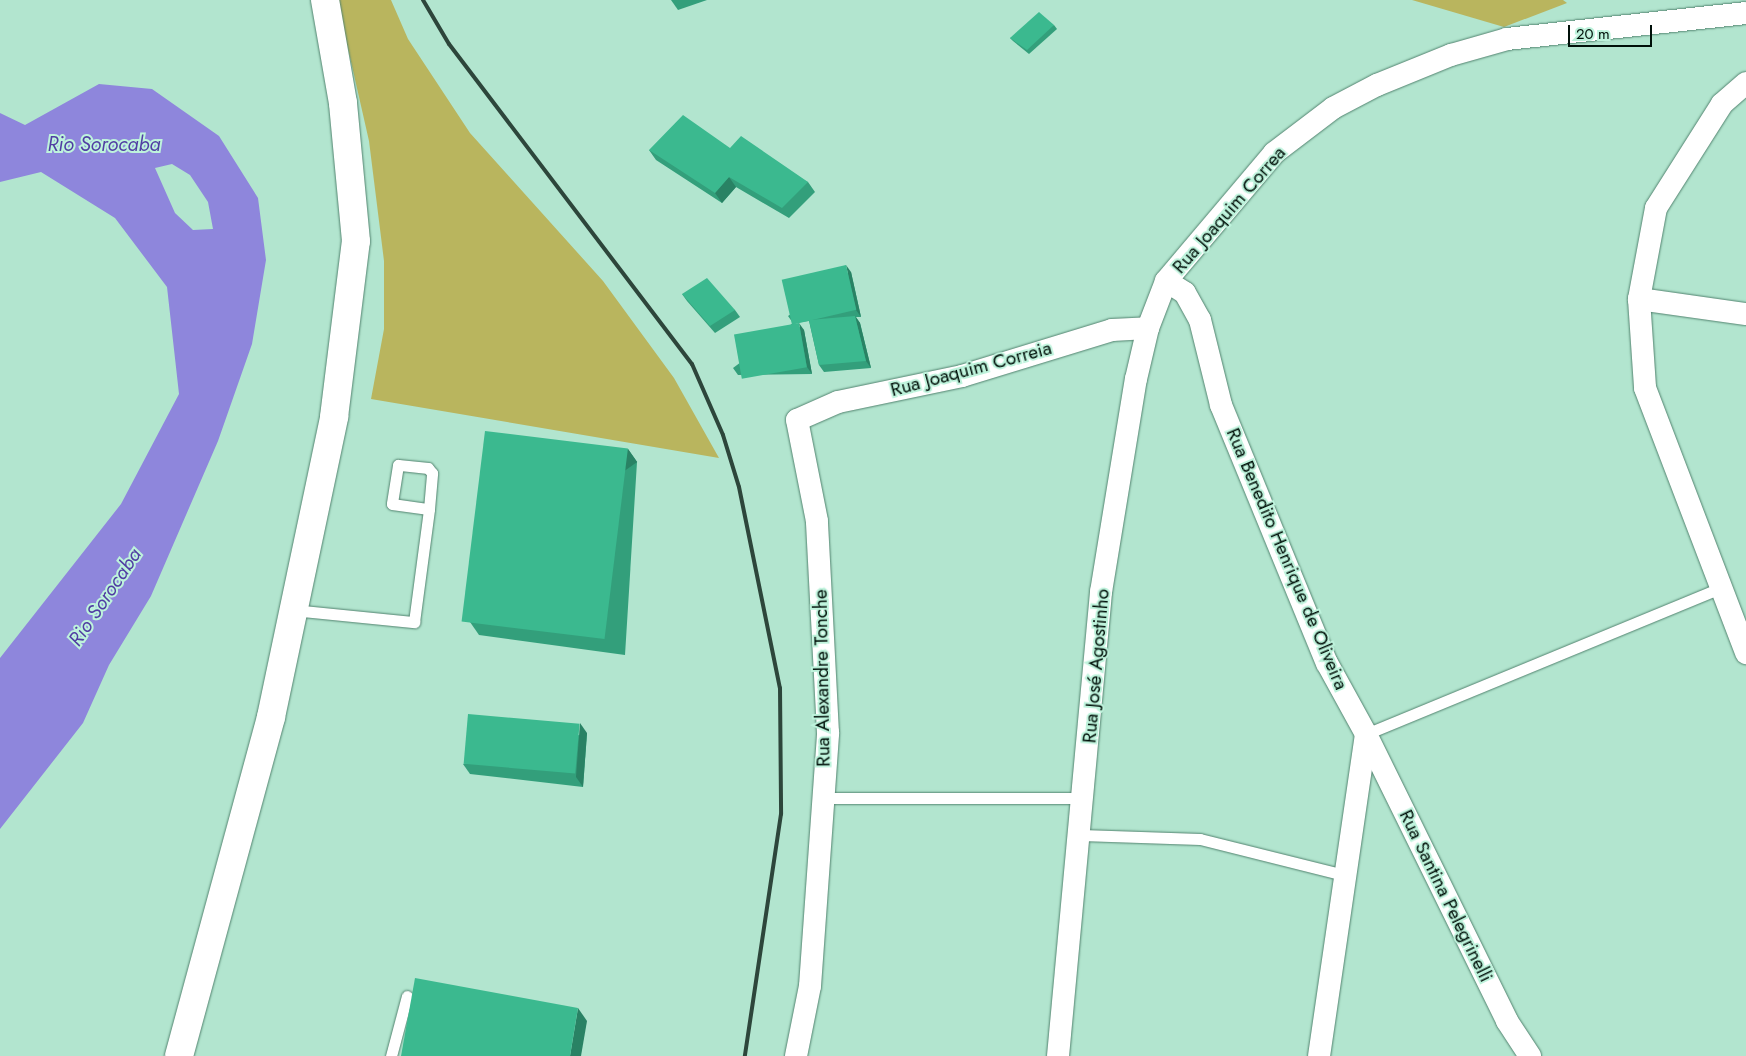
<!DOCTYPE html>
<html>
<head>
<meta charset="utf-8">
<style>
	body { margin:0 }
	#map { position:relative; width:1746px; height:1056px; overflow:hidden; background:#b2e5cf; font-family:Jost,sans-serif }
	div>[style] { position:absolute }
	.green>* { inset:0; background:#b9b55e }
	.water>* { inset:0; background:#8e86dc }
	.roads { filter:drop-shadow(0 0 1px #52836f) drop-shadow(0 0 1px #52836f) }
	.service>* { height:11px; margin:-5.5px; padding:0 5.5px; transform-origin:5.5px; border-radius:5.5px; background:#fff }
	.minor>* { height:22px; margin:-11px; padding:0 11px; transform-origin:11px; border-radius:11px; background:#fff }
	.secondary>* { height:28px; margin:-14px; padding:0 14px; transform-origin:14px; border-radius:14px; background:#fff }
	.rail>* { height:4px; margin:-2px; padding:0 2px; transform-origin:2px; border-radius:2px; background:#2d463b }
	.wall>* { inset:0; background:#339f7b }
	.shaded-wall>* { inset:0; background:#298264; transform-origin:0 0 }
	.building>* { inset:0; background:#3bb98f; transform-origin:0 0 }
	span { translate:-50% -50%; white-space:nowrap; text-align:center; line-height:1.15; -webkit-text-stroke:4px #bef3dc; paint-order:stroke }
	.street-label { font-size:19px; color:#001009 }
	.water-label { font-size:20px; color:#513ea3; font-style:italic }
	.scale { position:absolute; left:1568px; top:25px; width:84px; height:22px; box-sizing:border-box; border:2px solid #001009; border-top:0; padding-left:6px; font-size:15px; line-height:18px; white-space:nowrap; color:#001009; -webkit-text-stroke:4px #bef3dc; paint-order:stroke }
</style>
</head>
<body>
<div id="map">
	<div class="green">
		<div style="clip-path:polygon(337px 0,391px 0,408px 39px,470px 133px,603px 281px,674px 378px,719px 458px,371px 399px,384px 329px,384px 261px,369px 141px)"></div>
		<div style="clip-path:polygon(1412px 0,1563px 0,1567px 3px,1504px 27px)"></div>
	</div>
	<div class="water">
		<div style="clip-path:polygon(evenodd,99px 84px,152px 89px,219px 136px,258px 198px,266px 260px,252px 344px,218px 441px,151px 596px,109px 665px,83px 723px,0 829px,0 658px,121px 504px,179px 394px,167px 287px,115px 218px,41px 172px,0 182px,0 113px,25px 125px,99px 84px,172px 164px,190px 175px,208px 202px,213px 229px,193px 230px,175px 213px,155px 168px,172px 164px)"></div>
	</div>
	<div class="roads">
		<div class="service">
			<div style="left:293px;top:610px;width:122px;rotate:5.7deg"></div>
			<div style="left:414px;top:622px;width:114px;rotate:-82.4deg"></div>
			<div style="left:429px;top:509px;width:36px;rotate:-85deg"></div>
			<div style="left:432px;top:473px;width:6px;rotate:-129deg"></div>
			<div style="left:428px;top:468px;width:30px;rotate:-174deg"></div>
			<div style="left:398px;top:465px;width:39px;rotate:99deg"></div>
			<div style="left:392px;top:504px;width:37px;rotate:8deg"></div>
			<div style="left:1366px;top:734px;width:384px;rotate:-22.4deg"></div>
			<div style="left:823px;top:798px;width:261px"></div>
			<div style="left:1081px;top:835px;width:119px;rotate:1.9deg"></div>
			<div style="left:1200px;top:839px;width:148px;rotate:14deg"></div>
			<div style="left:391px;top:1056px;width:62px;rotate:-75.1deg"></div>
		</div>
		<div class="minor">
			<div style="left:1746px;top:83px;width:32px;rotate:139deg"></div>
			<div style="left:1722px;top:104px;width:123px;rotate:122.4deg"></div>
			<div style="left:1656px;top:208px;width:93px;rotate:100.6deg"></div>
			<div style="left:1639px;top:299px;width:89px;rotate:86.1deg"></div>
			<div style="left:1645px;top:388px;width:284px;rotate:69.1deg"></div>
			<div style="left:1166px;top:281px;width:22px;rotate:32deg"></div>
			<div style="left:1185px;top:293px;width:31px;rotate:61deg"></div>
			<div style="left:1200px;top:320px;width:88px;rotate:76.1deg"></div>
			<div style="left:1221px;top:405px;width:279px;rotate:67.7deg"></div>
			<div style="left:1327px;top:663px;width:81px;rotate:61.2deg"></div>
			<div style="left:1366px;top:734px;width:325px;rotate:98.3deg"></div>
			<div style="left:1639px;top:299px;width:108px;rotate:8deg"></div>
			<div style="left:1366px;top:734px;width:320px;rotate:63.8deg"></div>
			<div style="left:1507px;top:1021px;width:42px;rotate:56.7deg"></div>
			<div style="left:796px;top:1056px;width:71px;rotate:-78.7deg"></div>
			<div style="left:810px;top:986px;width:254px;rotate:-85.9deg"></div>
			<div style="left:828px;top:733px;width:212px;rotate:-93deg"></div>
			<div style="left:817px;top:521px;width:103px;rotate:-101.2deg"></div>
			<div style="left:797px;top:420px;width:45px;rotate:-23.7deg"></div>
			<div style="left:838px;top:402px;width:127px;rotate:-11.8deg"></div>
			<div style="left:962px;top:376px;width:157px;rotate:-17deg"></div>
			<div style="left:1112px;top:330px;width:36px;rotate:-3deg"></div>
			<div style="left:1058px;top:1056px;width:466px;rotate:-84.7deg"></div>
			<div style="left:1101px;top:592px;width:216px;rotate:-80.7deg"></div>
			<div style="left:1136px;top:379px;width:52px;rotate:-76.8deg"></div>
			<div style="left:1148px;top:328px;width:50px;rotate:-69deg"></div>
			<div style="left:1166px;top:281px;width:167px;rotate:-49.8deg"></div>
			<div style="left:1274px;top:153px;width:74px;rotate:-37.3deg"></div>
			<div style="left:1333px;top:108px;width:50px;rotate:-27.6deg"></div>
			<div style="left:1377px;top:85px;width:80px;rotate:-22.1deg"></div>
			<div style="left:1451px;top:55px;width:58px;rotate:-15.9deg"></div>
			<div style="left:1507px;top:39px;width:240px;rotate:-6.2deg"></div>
		</div>
		<div class="secondary">
			<div style="left:179px;top:1056px;width:351px;rotate:-74.8deg"></div>
			<div style="left:271px;top:717px;width:307px;rotate:-78.1deg"></div>
			<div style="left:334px;top:417px;width:177px;rotate:-82.9deg"></div>
			<div style="left:356px;top:241px;width:139px;rotate:-95.4deg"></div>
			<div style="left:343px;top:103px;width:105px;rotate:-99.9deg"></div>
		</div>
	</div>
	<div class="rail">
		<div style="left:423px;top:0;width:51px;rotate:59.4deg"></div>
		<div style="left:449px;top:44px;width:402px;rotate:52.8deg"></div>
		<div style="left:692px;top:364px;width:77px;rotate:66.4deg"></div>
		<div style="left:723px;top:435px;width:54px;rotate:72.9deg"></div>
		<div style="left:739px;top:487px;width:205px;rotate:78.5deg"></div>
		<div style="left:780px;top:688px;width:126px;rotate:89.5deg"></div>
		<div style="left:781px;top:814px;width:245px;rotate:98.5deg"></div>
	</div>
	<div class="wall">
		<div style="clip-path:polygon(671px 0,707px 0,678px 10px)"></div>
		<div style="clip-path:polygon(1054px 25px,1057px 29px,1029px 54px,1013px 41px,1010px 38px)"></div>
		<div style="clip-path:polygon(730px 148px,808px 182px,815px 192px,789px 218px,736px 187px,722px 203px,656px 160px,649px 150px)"></div>
		<div style="clip-path:polygon(851px 272px,861px 317px,856px 317px,860px 323px,871px 368px,824px 372px,819px 365px,809px 321px,793px 323px,804px 330px,812px 374px,738px 375px,733px 368px,793px 323px,788px 316px)"></div>
		<div style="clip-path:polygon(682px 294px,735px 310px,740px 317px,715px 333px,687px 301px)"></div>
		<div style="clip-path:polygon(628px 449px,637px 462px,625px 655px,479px 635px,470px 622px)"></div>
		<div style="clip-path:polygon(587px 733px,583px 787px,470px 774px,463px 764px)"></div>
	</div>
	<div class="shaded-wall">
		<div style="clip-path:polygon(729px 177px,736px 187px,722px 203px,715px 193px)"></div>
		<div style="clip-path:polygon(846px 265px,851px 272px,861px 317px,856px 310px)"></div>
		<div style="clip-path:polygon(855px 316px,860px 323px,871px 368px,866px 361px)"></div>
		<div style="clip-path:polygon(799px 323px,804px 330px,812px 374px,807px 367px)"></div>
		<div style="left:628px;top:449px;width:16px;height:193px;rotate:55deg"></div>
		<div style="clip-path:polygon(580px 723px,587px 733px,583px 787px,576px 777px)"></div>
		<div style="clip-path:polygon(578px 1008px,587px 1021px,581px 1056px,570px 1056px)"></div>
	</div>
	<div class="building">
		<div style="clip-path:polygon(1039px 12px,1054px 25px,1027px 50px,1010px 38px)"></div>
		<div style="clip-path:polygon(683px 115px,730px 148px,741px 136px,808px 182px,782px 208px,729px 177px,715px 193px,649px 150px)"></div>
		<div style="left:846px;top:265px;width:46px;height:66px;rotate:77deg"></div>
		<div style="clip-path:polygon(707px 278px,735px 310px,710px 326px,682px 294px)"></div>
		<div style="clip-path:polygon(855px 316px,866px 361px,819px 365px,809px 320px)"></div>
		<div style="left:799px;top:323px;width:45px;height:66px;rotate:80deg"></div>
		<div style="left:485px;top:431px;width:144px;height:192px;rotate:7deg"></div>
		<div style="left:468px;top:714px;width:112px;height:50px;rotate:5deg"></div>
		<div style="clip-path:polygon(415px 978px,578px 1008px,570px 1056px,401px 1056px)"></div>
	</div>
	<div class="street-label">
		<span style="left:1229px;top:210px;rotate:-49deg">Rua Joaquim Correa</span>
		<span style="left:971px;top:369px;rotate:-15deg">Rua Joaquim Correia</span>
		<span style="left:1287px;top:559px;rotate:67deg">Rua Benedito Henrique de Oliveira</span>
		<span style="left:1096px;top:666px;rotate:-85deg">Rua José Agostinho</span>
		<span style="left:822px;top:678px;rotate:-91deg">Rua Alexandre Tonche</span>
		<span style="left:1446px;top:896px;rotate:64deg">Rua Santina Pelegrinelli</span>
	</div>
	<div class="water-label">
		<span style="left:104px;top:144px">Rio Sorocaba</span>
		<span style="left:105px;top:597px;rotate:-56deg">Rio Sorocaba</span>
	</div>
	<div class="scale">20 m</div>
</div>
</body>
</html>
